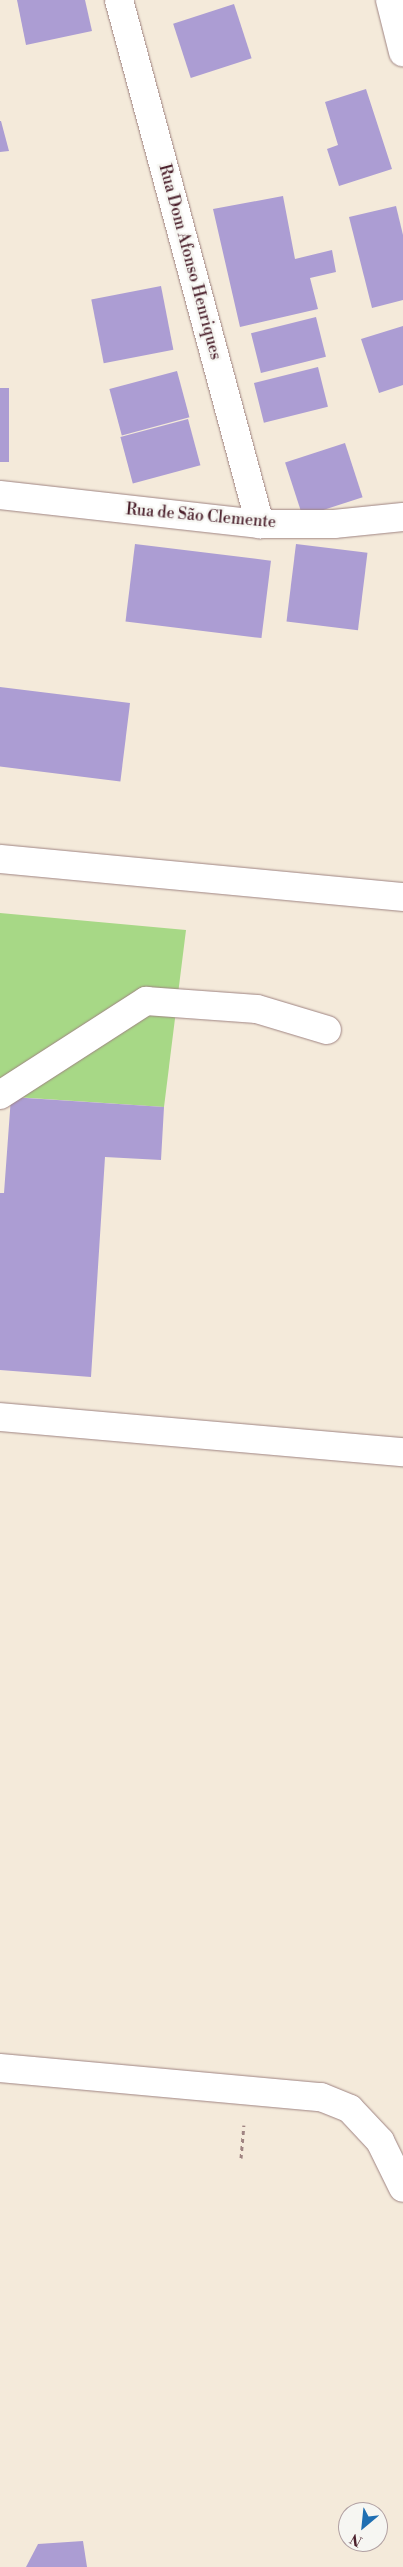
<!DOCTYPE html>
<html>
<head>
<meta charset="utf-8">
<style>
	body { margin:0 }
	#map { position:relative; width:403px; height:2567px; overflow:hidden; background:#f4eada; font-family:"Libre Bodoni",serif }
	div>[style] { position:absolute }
	.green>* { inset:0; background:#a7d886 }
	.building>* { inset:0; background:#ac9dd3; transform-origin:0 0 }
	.path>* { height:3px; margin-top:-1.5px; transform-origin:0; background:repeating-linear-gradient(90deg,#9f8482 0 4px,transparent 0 8px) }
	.roads { filter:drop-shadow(0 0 1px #9f8482) drop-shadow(0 0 1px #9f8482) }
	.minor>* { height:28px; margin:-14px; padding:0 14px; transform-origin:14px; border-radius:14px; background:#fff }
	span { translate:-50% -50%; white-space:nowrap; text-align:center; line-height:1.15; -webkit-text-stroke:4.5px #f6f6f2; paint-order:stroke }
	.street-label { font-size:16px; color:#4a1f2b }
	.north { position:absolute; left:338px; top:2502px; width:50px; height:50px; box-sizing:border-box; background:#f6f6f2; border:1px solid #b1a0a2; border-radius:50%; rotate:208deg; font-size:14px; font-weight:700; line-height:20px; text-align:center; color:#4a1f2b }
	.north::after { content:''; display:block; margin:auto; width:18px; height:22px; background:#1f6fb2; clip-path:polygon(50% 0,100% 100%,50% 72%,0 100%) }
</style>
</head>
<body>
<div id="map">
	<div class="green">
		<div style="clip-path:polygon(0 913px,186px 930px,164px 1107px,0 1096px)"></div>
	</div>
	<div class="building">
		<div style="clip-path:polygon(17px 0,85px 0,92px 31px,26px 45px)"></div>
		<div style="left:234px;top:4px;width:57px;height:64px;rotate:72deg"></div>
		<div style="clip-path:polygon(366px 89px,392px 169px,339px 186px,327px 149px,338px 145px,325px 102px)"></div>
		<div style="clip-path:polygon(0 121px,1px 121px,9px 151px,0 152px)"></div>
		<div style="clip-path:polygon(283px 196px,295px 259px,332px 250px,336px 272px,310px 278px,318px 309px,240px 327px,213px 209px)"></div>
		<div style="clip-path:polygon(396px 206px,403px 235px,403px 300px,372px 308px,349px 217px)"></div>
		<div style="left:161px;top:286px;width:65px;height:71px;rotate:79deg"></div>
		<div style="left:316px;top:317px;width:41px;height:67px;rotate:76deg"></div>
		<div style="clip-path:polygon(403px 326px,403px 385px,379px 393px,361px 339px)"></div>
		<div style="left:318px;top:367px;width:41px;height:66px;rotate:76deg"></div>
		<div style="left:177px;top:371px;width:48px;height:70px;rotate:75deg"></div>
		<div style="left:0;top:388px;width:9px;height:74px"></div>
		<div style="left:188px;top:419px;width:48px;height:70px;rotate:75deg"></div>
		<div style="left:345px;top:443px;width:57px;height:63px;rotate:72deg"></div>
		<div style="left:135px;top:544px;width:137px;height:78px;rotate:7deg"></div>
		<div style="left:296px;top:544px;width:72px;height:78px;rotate:7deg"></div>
		<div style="left:0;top:687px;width:131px;height:79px;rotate:7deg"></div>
		<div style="clip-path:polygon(11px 1097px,164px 1107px,161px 1160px,105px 1157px,91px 1377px,0 1370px,0 1193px,4px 1193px)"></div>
		<div style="clip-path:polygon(83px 2541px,87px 2567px,26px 2567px,38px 2544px)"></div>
	</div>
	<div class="path">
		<div style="left:241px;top:2158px;width:33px;rotate:-85deg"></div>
	</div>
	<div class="roads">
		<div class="minor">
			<div style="left:119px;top:0;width:543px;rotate:74.94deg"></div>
			<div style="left:390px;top:0;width:54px;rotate:76deg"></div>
			<div style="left:0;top:495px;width:262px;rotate:6.4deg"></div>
			<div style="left:260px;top:524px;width:74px"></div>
			<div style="left:334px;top:524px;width:69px;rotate:-5.8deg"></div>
			<div style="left:0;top:859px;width:405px;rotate:5.4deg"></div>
			<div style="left:0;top:1095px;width:174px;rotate:-32.8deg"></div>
			<div style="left:146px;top:1001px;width:111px;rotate:4.1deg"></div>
			<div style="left:257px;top:1009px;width:73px;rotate:16.7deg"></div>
			<div style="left:0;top:1417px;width:405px;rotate:5deg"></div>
			<div style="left:0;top:2068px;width:322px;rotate:5.2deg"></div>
			<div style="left:321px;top:2097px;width:31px;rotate:22deg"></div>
			<div style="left:350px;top:2109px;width:44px;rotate:46.8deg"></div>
			<div style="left:380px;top:2141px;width:52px;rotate:63.9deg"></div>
		</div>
	</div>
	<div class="street-label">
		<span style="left:190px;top:262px;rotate:75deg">Rua Dom Afonso Henriques</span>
		<span style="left:201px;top:516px;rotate:5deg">Rua de São Clemente</span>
	</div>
	<div class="north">N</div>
</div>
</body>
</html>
